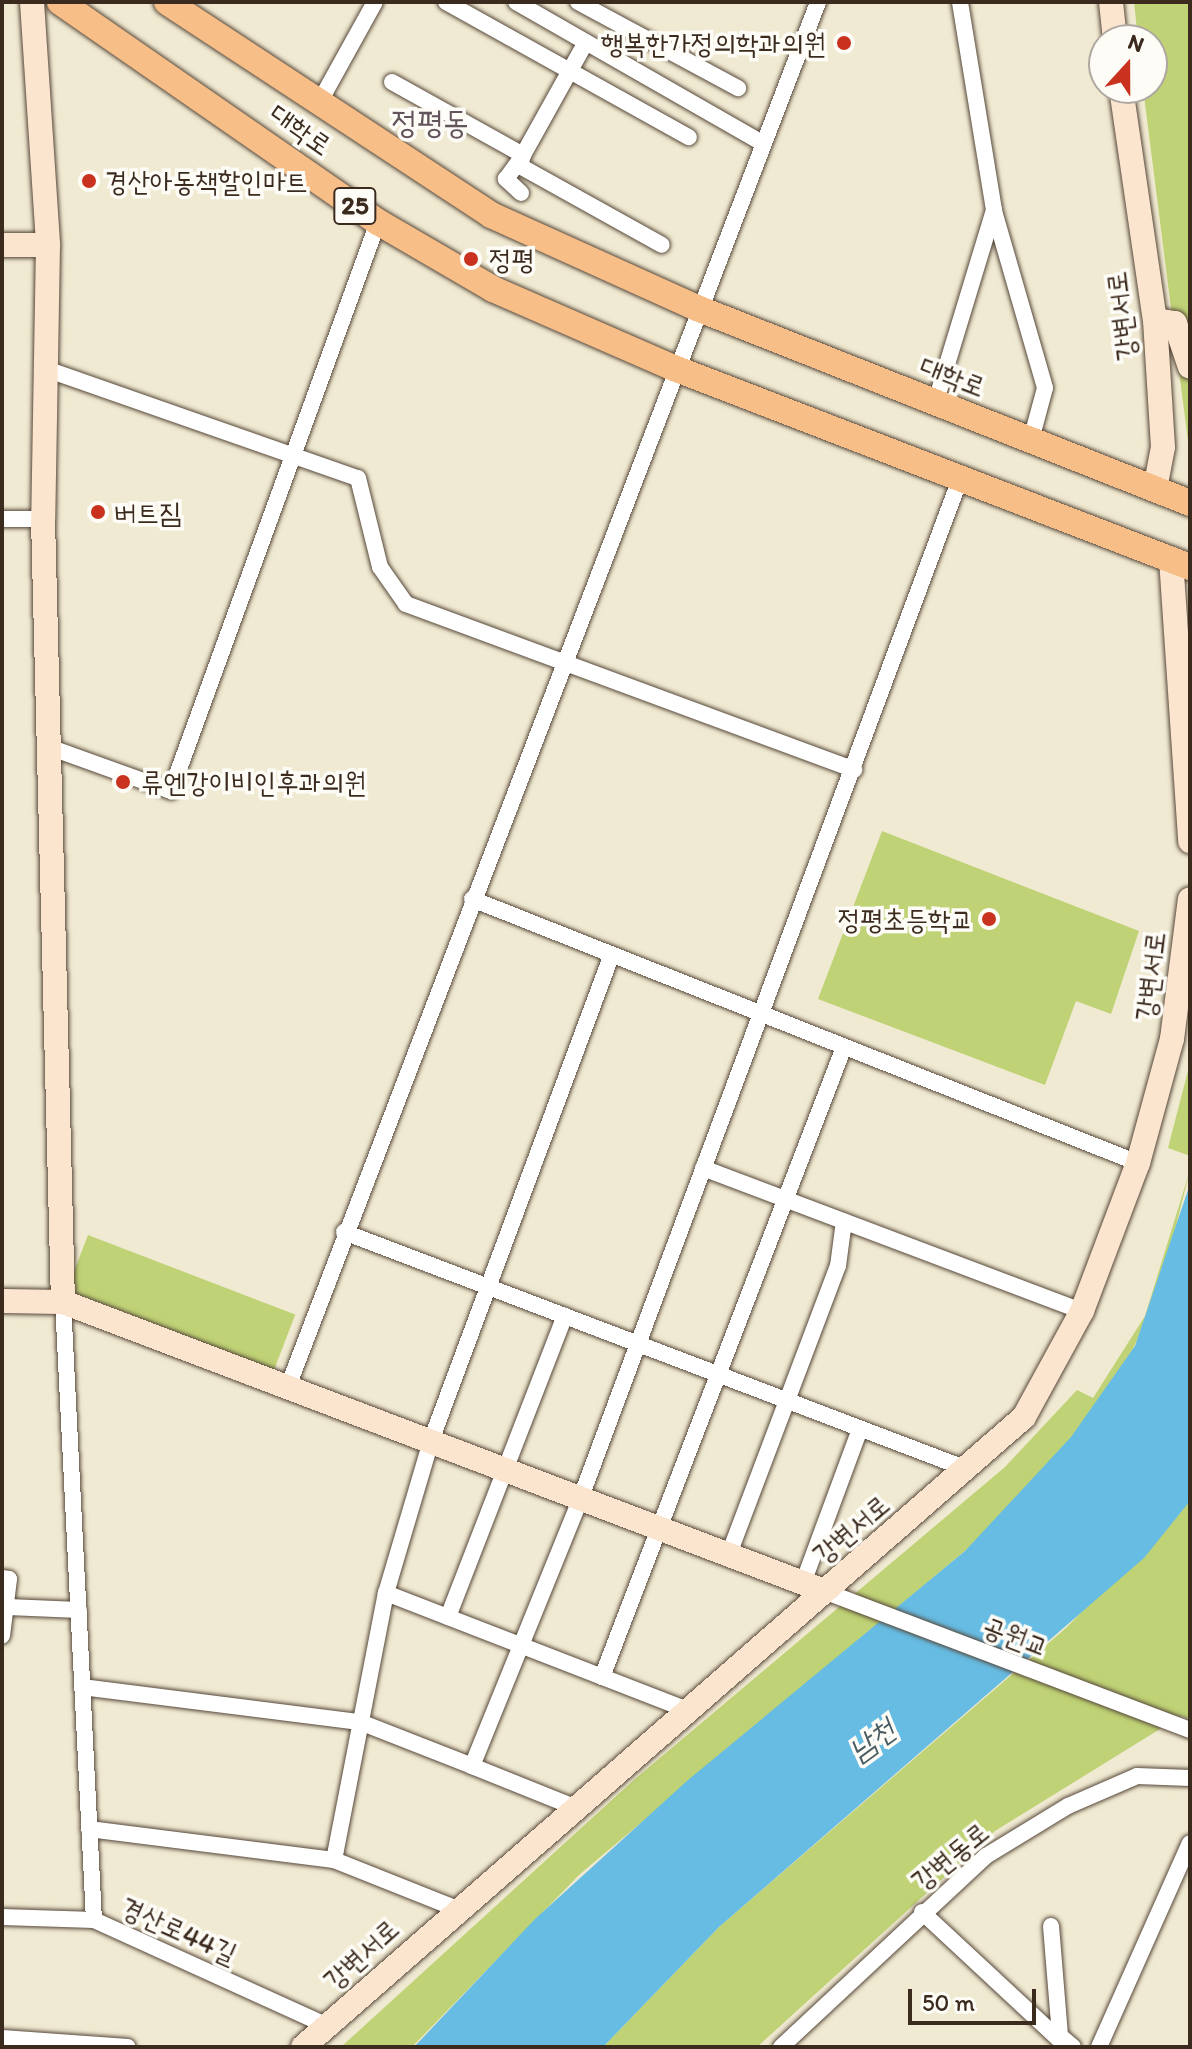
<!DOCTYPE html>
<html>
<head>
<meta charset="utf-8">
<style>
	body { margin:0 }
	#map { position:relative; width:1192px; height:2049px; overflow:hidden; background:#f1ead2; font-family:Itim,"Poor Story",sans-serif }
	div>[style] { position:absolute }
	.green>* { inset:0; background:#bfd275; transform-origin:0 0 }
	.water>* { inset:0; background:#67bce3 }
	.roads { filter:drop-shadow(0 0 2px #564739) drop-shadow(0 0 2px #564739) }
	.street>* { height:16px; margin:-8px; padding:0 8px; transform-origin:8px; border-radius:8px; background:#fff }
	.secondary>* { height:24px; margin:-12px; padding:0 12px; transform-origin:12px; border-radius:12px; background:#fce5cf }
	.primary>* { height:26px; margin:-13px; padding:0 13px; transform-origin:13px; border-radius:13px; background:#f7be88 }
	.dots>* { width:22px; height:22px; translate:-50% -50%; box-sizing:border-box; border:4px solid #fdfcf7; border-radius:50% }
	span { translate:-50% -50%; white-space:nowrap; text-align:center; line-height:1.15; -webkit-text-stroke:7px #fdfcf7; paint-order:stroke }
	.shield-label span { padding:2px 6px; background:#fdfcf7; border:2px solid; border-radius:6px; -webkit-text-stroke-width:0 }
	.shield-label { font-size:26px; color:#3b2a1e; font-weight:700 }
	.poi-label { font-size:28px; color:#3b2a1e }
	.right { translate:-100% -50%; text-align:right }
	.left { translate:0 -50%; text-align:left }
	.street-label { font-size:28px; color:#3b2a1e }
	.water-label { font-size:30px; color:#4a5d63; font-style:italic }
	.quarter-label { font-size:32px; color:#63545b }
	.frame { position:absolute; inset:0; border:4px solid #3b2a1e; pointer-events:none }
	.north { position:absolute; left:1088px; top:24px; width:80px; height:80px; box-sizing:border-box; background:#fdfcf7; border:2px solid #afa8a0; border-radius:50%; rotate:21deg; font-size:22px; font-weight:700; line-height:32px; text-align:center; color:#3b2a1e }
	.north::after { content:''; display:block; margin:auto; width:28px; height:36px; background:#c8321e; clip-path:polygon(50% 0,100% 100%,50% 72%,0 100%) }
	.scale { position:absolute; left:908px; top:1989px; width:128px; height:36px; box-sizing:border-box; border:4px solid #3b2a1e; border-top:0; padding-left:10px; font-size:24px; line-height:28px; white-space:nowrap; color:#3b2a1e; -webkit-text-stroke:6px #fdfcf7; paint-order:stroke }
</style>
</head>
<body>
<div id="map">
	<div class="green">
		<div style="clip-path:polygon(1134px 2px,1190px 2px,1190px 457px,1143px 88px,1152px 88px,1152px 40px,1138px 40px)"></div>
		<div style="clip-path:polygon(882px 831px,1139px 931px,1111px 1014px,1076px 1001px,1045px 1085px,818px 999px)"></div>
		<div style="clip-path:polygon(1190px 1063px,1190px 1156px,1168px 1148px)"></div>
		<div style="clip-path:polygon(1190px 1170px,1161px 1286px,1133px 1349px,1082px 1425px,985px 1534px,580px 1874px,412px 2047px,341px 2047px,635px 1779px,1005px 1467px,1077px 1390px,1093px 1398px,1145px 1316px)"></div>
		<div style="left:88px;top:1235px;width:222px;height:59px;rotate:21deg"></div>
		<div style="clip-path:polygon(1190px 1501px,1190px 1719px,1181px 1716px,995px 1831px,757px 2047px,603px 2047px,719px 1927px,1066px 1628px)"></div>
	</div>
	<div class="water">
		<div style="clip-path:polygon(1190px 1184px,1190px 1501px,1144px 1558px,719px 1927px,603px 2047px,414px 2047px,535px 1919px,688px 1780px,965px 1551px,1071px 1437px,1135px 1346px)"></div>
	</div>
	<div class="roads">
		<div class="street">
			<div style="left:446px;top:2px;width:278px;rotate:29.1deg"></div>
			<div style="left:516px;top:2px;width:280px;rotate:29.8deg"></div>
			<div style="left:578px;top:2px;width:182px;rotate:28.3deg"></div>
			<div style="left:392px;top:82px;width:150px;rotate:29.1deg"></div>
			<div style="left:523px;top:155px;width:129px;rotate:-60.9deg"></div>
			<div style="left:319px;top:103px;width:115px;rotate:-61deg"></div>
			<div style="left:523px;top:155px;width:11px;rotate:105deg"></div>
			<div style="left:520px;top:166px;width:162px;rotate:29.1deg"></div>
			<div style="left:521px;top:193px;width:21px;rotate:-137deg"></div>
			<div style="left:506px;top:179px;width:27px;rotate:-54deg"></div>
			<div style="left:994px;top:211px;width:184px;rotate:73.9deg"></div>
			<div style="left:1045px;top:388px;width:54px;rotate:105.1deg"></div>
			<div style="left:46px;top:369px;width:330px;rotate:19.3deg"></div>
			<div style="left:358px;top:478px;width:92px;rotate:76.1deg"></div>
			<div style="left:380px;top:567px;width:45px;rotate:54.9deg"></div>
			<div style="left:406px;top:604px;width:478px;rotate:20.3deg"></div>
			<div style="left:935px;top:404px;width:203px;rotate:-73.1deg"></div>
			<div style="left:994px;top:210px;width:211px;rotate:-99.3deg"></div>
			<div style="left:2px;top:519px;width:41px"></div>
			<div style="left:46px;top:746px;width:133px;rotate:19.8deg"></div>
			<div style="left:171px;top:791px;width:605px;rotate:-70.01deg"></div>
			<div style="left:472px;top:899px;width:716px;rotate:21.62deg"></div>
			<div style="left:703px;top:1168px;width:405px;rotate:20.7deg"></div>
			<div style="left:344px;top:1232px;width:667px;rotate:20.83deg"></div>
			<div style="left:63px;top:1302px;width:619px;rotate:87.13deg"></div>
			<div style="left:289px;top:1384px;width:1480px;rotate:-69.05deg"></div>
			<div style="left:729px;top:1554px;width:308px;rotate:-69.3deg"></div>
			<div style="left:838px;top:1266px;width:45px;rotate:-82.4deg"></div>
			<div style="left:2px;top:1578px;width:7px;rotate:8deg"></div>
			<div style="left:9px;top:1579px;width:57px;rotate:97deg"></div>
			<div style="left:803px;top:1583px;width:164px;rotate:-69.7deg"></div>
			<div style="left:824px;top:1591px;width:392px;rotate:20.8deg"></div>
			<div style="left:386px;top:1593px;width:323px;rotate:21.2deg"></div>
			<div style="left:8px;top:1607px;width:71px;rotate:2.4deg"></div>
			<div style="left:448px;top:1617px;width:323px;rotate:-68.8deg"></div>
			<div style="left:602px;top:1677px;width:675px;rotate:-68.99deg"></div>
			<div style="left:82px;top:1687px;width:280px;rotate:7.2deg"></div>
			<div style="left:360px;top:1722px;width:120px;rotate:21.4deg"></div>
			<div style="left:574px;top:1807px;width:110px;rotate:-158.1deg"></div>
			<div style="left:472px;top:1766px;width:290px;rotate:-67.9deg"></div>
			<div style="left:581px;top:1497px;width:1086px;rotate:-69.58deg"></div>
			<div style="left:89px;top:1829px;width:247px;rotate:7.2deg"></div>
			<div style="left:334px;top:1860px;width:272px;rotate:-79deg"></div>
			<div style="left:386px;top:1593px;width:162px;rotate:-73.5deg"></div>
			<div style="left:432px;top:1438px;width:516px;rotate:-69.6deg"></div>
			<div style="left:334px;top:1860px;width:132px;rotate:21.7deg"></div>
			<div style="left:922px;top:1912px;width:191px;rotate:42.9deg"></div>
			<div style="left:2px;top:1917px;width:92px;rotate:1.9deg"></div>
			<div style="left:94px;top:1920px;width:255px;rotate:24.4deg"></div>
			<div style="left:1051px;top:1926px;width:110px;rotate:85.3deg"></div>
			<div style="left:1060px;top:2036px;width:17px;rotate:40deg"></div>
			<div style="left:2px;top:2038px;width:126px;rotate:4.1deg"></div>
			<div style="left:781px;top:2047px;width:280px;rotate:-43deg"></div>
			<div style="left:986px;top:1856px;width:96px;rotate:-31.4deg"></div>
			<div style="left:1068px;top:1806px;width:75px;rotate:-23.5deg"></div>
			<div style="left:1137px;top:1776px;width:53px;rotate:2.2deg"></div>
			<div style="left:1099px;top:2047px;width:223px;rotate:-66deg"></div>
		</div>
		<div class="secondary">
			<div style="left:32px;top:2px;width:244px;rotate:86.2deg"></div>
			<div style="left:48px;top:245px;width:274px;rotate:91deg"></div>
			<div style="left:43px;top:519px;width:783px;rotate:88.54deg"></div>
			<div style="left:63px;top:1302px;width:814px;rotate:20.79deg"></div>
			<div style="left:1111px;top:2px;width:38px;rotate:84deg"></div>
			<div style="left:1121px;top:88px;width:234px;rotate:81.7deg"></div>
			<div style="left:1155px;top:320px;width:127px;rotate:86.4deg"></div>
			<div style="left:1163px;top:447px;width:43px;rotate:100.8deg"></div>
			<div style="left:2px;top:245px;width:46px"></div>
			<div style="left:1155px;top:320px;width:20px;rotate:9deg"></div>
			<div style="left:1175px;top:323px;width:46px;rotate:71.2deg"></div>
			<div style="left:1171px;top:559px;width:283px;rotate:86.1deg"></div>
			<div style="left:2px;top:1301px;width:61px;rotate:0.9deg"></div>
			<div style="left:303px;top:2047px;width:957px;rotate:-41.15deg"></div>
			<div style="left:1024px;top:1417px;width:121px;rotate:-61.3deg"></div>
			<div style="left:1082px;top:1311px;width:158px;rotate:-69.3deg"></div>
			<div style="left:1138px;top:1163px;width:129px;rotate:-74.7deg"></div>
			<div style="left:1172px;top:1039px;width:141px;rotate:-82.7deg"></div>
		</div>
		<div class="primary">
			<div style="left:60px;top:2px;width:387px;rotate:34.7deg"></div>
			<div style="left:378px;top:222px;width:133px;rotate:30.2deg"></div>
			<div style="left:493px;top:289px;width:197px;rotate:23.6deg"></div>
			<div style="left:674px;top:368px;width:553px;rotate:21.09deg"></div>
			<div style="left:167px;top:2px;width:388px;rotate:33.3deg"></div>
			<div style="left:491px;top:215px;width:226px;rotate:24.3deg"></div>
			<div style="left:697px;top:308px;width:530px;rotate:21.58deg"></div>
		</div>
	</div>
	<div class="dots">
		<div style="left:844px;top:43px;background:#c8321e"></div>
		<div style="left:89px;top:181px;background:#c8321e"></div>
		<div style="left:471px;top:259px;background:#c8321e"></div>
		<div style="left:98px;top:512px;background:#c8321e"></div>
		<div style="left:123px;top:782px;background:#c8321e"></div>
		<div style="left:989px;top:919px;background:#c8321e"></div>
	</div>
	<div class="shield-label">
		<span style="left:355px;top:206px">25</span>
	</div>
	<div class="poi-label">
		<span class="right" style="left:826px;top:43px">행복한가정의학과의원</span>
		<span class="left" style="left:105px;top:181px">경산아동책할인마트</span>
		<span class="left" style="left:489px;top:259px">정평</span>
		<span class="left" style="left:114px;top:512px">버트짐</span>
		<span class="left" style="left:141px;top:782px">류엔강이비인후과의원</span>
		<span class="right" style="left:973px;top:919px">정평초등학교</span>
	</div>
	<div class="street-label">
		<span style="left:301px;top:129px;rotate:35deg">대학로</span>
		<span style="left:1121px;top:316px;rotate:-97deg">강변서로</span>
		<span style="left:953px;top:376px;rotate:21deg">대학로</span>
		<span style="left:1150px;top:976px;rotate:-83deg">강변서로</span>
		<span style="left:851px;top:1529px;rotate:-40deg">강변서로</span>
		<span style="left:1016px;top:1636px;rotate:21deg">공원교</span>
		<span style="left:950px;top:1856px;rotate:-39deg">강변동로</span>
		<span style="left:179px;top:1930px;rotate:24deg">경산로44길</span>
		<span style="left:361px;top:1954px;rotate:-42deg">강변서로</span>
	</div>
	<div class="water-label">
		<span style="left:872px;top:1740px;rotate:-36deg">남천</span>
	</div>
	<div class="quarter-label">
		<span style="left:430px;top:122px">정평동</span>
	</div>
	<div class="frame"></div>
	<div class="north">N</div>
	<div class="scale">50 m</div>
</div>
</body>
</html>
